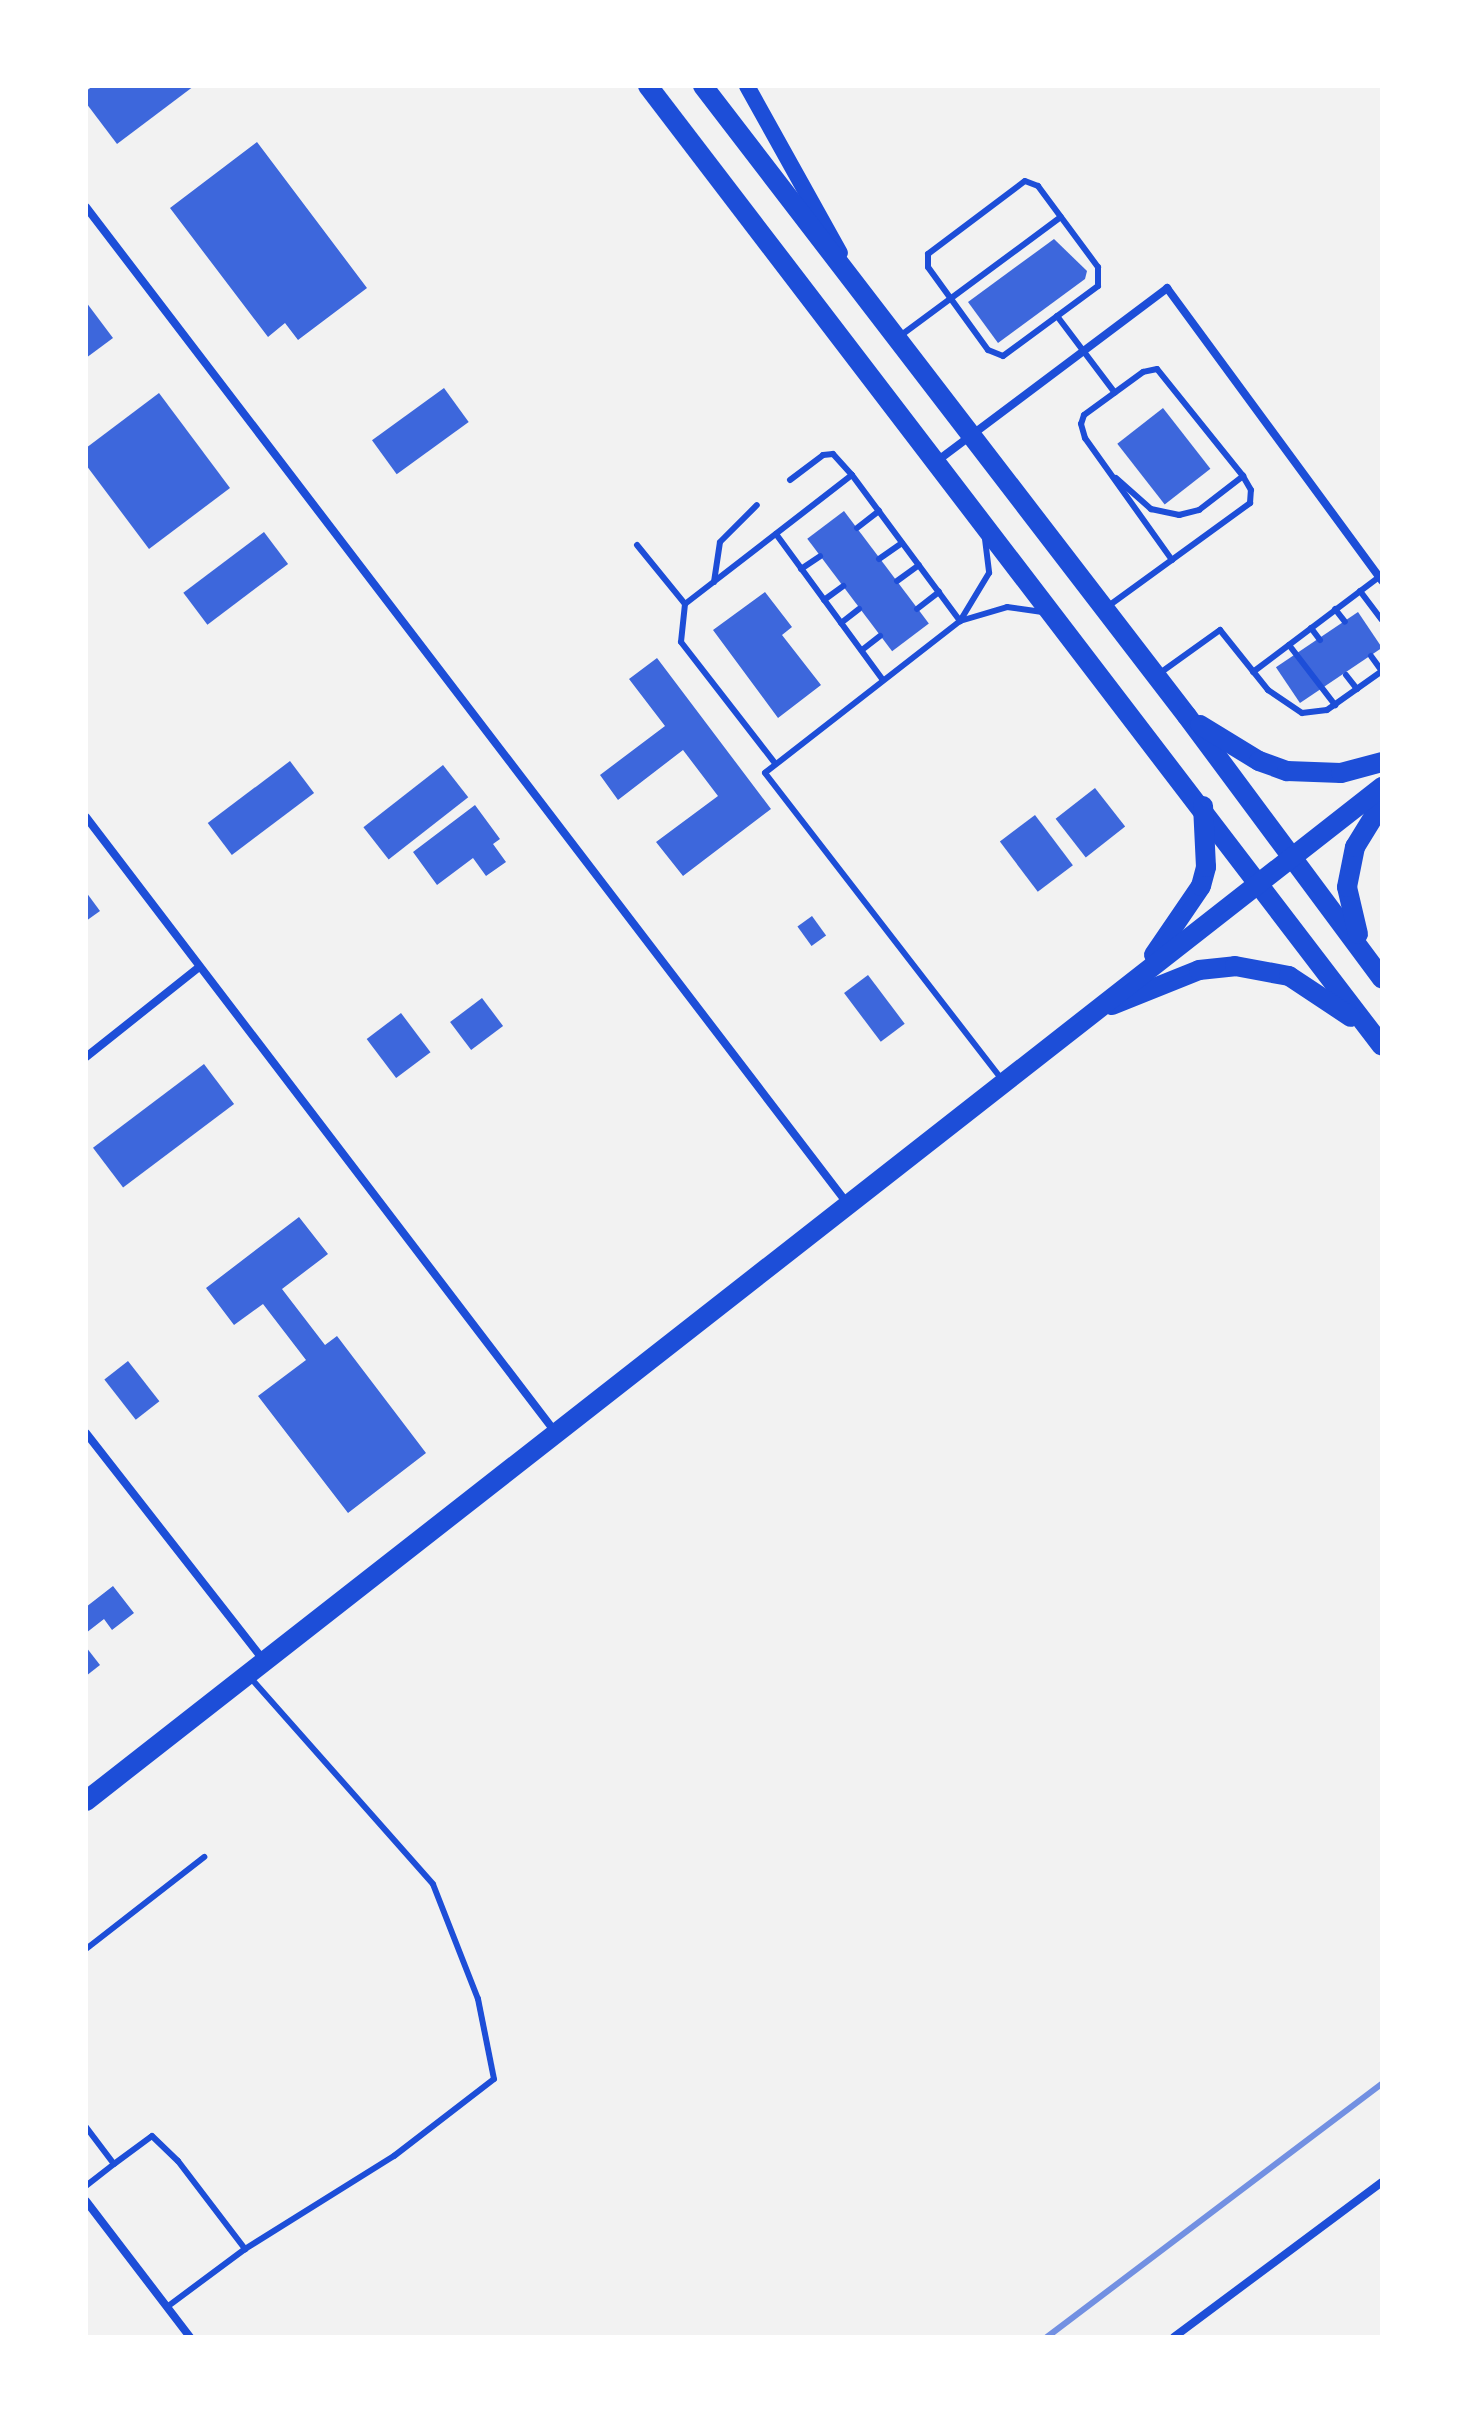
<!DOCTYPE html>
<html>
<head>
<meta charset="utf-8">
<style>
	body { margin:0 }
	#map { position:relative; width:1468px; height:2423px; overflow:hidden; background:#f2f2f2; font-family:"Fira Sans",sans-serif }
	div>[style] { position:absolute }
	.building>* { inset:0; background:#3d67dc; transform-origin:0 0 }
	.service>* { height:6px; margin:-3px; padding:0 3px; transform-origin:3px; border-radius:3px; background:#1d4ed8 }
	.minor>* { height:8px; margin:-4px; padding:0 4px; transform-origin:4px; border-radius:4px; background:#1d4ed8 }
	.secondary>* { height:16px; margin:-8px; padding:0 8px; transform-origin:8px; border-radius:8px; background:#1d4ed8 }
	.primary>* { height:20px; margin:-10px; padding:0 10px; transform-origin:10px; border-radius:10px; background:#1d4ed8 }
	.rail>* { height:6px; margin:-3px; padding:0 3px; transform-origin:3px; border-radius:3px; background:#7290e2 }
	span { translate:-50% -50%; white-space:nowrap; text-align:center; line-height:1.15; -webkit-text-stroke:6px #fff; paint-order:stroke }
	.frame { position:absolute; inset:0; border:88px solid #fff; pointer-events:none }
</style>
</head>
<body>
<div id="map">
	<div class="building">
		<div style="clip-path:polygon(93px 86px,194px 86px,117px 144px,86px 103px,86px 91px)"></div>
		<div style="clip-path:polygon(257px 142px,367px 288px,298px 340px,285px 323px,268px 337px,170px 208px)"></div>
		<div style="clip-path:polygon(1054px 239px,1087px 271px,1085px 279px,998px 343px,968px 302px)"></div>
		<div style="clip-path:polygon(86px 302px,113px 338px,86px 358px)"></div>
		<div style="left:444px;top:388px;width:42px;height:89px;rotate:54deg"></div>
		<div style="clip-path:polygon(159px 393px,230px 488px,149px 549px,86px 465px,86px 448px)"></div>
		<div style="left:1163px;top:408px;width:77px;height:58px;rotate:52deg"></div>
		<div style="left:844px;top:511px;width:141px;height:46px;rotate:53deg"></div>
		<div style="left:264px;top:532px;width:40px;height:101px;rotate:53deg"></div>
		<div style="clip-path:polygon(765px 592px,792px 627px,782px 635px,821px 685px,778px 718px,713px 630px)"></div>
		<div style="left:1358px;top:612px;width:43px;height:99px;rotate:56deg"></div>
		<div style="clip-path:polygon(657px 658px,771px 809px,683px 876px,656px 842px,718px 796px,683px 750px,618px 800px,600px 775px,665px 726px,629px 679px)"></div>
		<div style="left:290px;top:761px;width:40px;height:103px;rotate:53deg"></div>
		<div style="left:443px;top:765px;width:41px;height:101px;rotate:52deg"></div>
		<div style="left:1095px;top:788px;width:49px;height:50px;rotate:52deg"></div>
		<div style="clip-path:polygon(475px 805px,500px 839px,493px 844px,506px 862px,486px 876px,473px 858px,437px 885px,413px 852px)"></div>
		<div style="left:1035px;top:815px;width:63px;height:44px;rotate:53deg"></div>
		<div style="clip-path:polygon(86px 892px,100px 911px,86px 921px)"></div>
		<div style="left:812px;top:916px;width:24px;height:18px;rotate:54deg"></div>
		<div style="left:868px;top:975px;width:61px;height:30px;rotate:53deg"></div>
		<div style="left:482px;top:998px;width:35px;height:40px;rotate:53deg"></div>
		<div style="left:401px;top:1013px;width:49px;height:43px;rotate:53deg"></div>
		<div style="left:204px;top:1064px;width:50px;height:139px;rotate:53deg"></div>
		<div style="clip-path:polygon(299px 1217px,328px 1254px,282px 1289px,325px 1345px,337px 1336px,426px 1453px,348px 1513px,258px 1396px,306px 1360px,263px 1304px,234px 1325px,206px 1288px)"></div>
		<div style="left:128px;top:1361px;width:51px;height:30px;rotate:52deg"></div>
		<div style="clip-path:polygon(113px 1586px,134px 1613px,112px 1630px,104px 1619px,86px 1633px,86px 1607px)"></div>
		<div style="clip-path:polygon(86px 1647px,100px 1665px,86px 1676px)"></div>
	</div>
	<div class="service">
		<div style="left:1025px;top:181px;width:14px;rotate:21deg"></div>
		<div style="left:1038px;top:186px;width:101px;rotate:53.5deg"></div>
		<div style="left:1098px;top:267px;width:19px;rotate:90deg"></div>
		<div style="left:1098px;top:286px;width:118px;rotate:143.6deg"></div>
		<div style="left:1003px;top:356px;width:16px;rotate:-158deg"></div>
		<div style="left:988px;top:350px;width:102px;rotate:-125.9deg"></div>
		<div style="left:928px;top:267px;width:13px;rotate:-90deg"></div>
		<div style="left:928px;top:254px;width:121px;rotate:-37deg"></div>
		<div style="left:1057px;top:316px;width:96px;rotate:53deg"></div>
		<div style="left:900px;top:336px;width:200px;rotate:-36.5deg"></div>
		<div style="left:1116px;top:478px;width:47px;rotate:41.5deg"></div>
		<div style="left:1151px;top:509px;width:29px;rotate:12deg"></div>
		<div style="left:1179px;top:515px;width:21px;rotate:-14deg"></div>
		<div style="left:1199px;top:510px;width:56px;rotate:-37.7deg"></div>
		<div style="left:790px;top:480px;width:41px;rotate:-37.1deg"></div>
		<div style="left:823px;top:455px;width:10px;rotate:-6deg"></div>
		<div style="left:833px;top:454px;width:28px;rotate:48deg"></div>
		<div style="left:857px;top:528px;width:28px;rotate:-38deg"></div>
		<div style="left:776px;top:534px;width:181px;rotate:53.8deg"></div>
		<div style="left:985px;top:539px;width:34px;rotate:83deg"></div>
		<div style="left:989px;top:573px;width:56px;rotate:121.1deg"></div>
		<div style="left:960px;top:621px;width:247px;rotate:142.1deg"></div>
		<div style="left:765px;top:773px;width:389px;rotate:52.3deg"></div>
		<div style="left:637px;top:545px;width:76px;rotate:50.9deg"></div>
		<div style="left:685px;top:604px;width:38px;rotate:96deg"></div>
		<div style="left:681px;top:642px;width:152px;rotate:52.2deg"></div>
		<div style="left:879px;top:559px;width:28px;rotate:-35deg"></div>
		<div style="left:801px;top:569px;width:23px;rotate:-34deg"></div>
		<div style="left:897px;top:581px;width:27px;rotate:-36deg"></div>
		<div style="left:714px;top:582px;width:40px;rotate:-81.5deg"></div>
		<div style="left:720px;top:542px;width:52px;rotate:-45deg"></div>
		<div style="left:1360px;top:591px;width:36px;rotate:53deg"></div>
		<div style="left:824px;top:600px;width:24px;rotate:-36deg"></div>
		<div style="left:685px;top:604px;width:211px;rotate:-37.7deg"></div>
		<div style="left:852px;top:475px;width:182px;rotate:53.5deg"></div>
		<div style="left:1107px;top:607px;width:177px;rotate:-36deg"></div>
		<div style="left:1250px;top:503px;width:13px;rotate:-86deg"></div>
		<div style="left:1251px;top:490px;width:16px;rotate:-120deg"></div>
		<div style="left:1243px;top:476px;width:137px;rotate:-128.8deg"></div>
		<div style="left:1157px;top:369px;width:14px;rotate:168deg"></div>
		<div style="left:1143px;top:372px;width:73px;rotate:143.9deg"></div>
		<div style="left:1084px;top:415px;width:9px;rotate:108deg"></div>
		<div style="left:1081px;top:424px;width:15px;rotate:74deg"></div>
		<div style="left:1085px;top:438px;width:150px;rotate:54.5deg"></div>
		<div style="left:917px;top:609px;width:28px;rotate:-38deg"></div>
		<div style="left:1335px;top:609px;width:16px;rotate:52deg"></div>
		<div style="left:960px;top:621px;width:49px;rotate:-16.6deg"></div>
		<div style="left:1007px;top:607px;width:34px;rotate:8deg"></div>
		<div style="left:841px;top:623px;width:23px;rotate:-38deg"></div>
		<div style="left:1311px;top:628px;width:15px;rotate:53deg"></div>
		<div style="left:1289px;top:645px;width:76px;rotate:52.5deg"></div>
		<div style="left:862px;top:650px;width:23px;rotate:-38deg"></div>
		<div style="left:1371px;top:656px;width:19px;rotate:54deg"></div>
		<div style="left:1253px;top:672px;width:158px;rotate:-37deg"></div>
		<div style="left:1160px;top:673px;width:74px;rotate:-35.6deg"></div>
		<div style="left:1220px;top:630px;width:77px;rotate:51.3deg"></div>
		<div style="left:1268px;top:690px;width:41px;rotate:34.1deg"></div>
		<div style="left:1302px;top:713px;width:25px;rotate:-7deg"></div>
		<div style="left:1327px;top:710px;width:67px;rotate:-35.3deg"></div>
		<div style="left:1346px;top:675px;width:18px;rotate:52deg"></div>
		<div style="left:86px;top:1949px;width:150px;rotate:-37.9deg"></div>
		<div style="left:86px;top:2127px;width:46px;rotate:52.9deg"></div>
		<div style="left:114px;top:2164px;width:36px;rotate:142deg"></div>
		<div style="left:114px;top:2164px;width:47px;rotate:-36.4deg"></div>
		<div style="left:152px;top:2136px;width:36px;rotate:44deg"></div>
		<div style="left:178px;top:2161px;width:111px;rotate:52.7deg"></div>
		<div style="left:245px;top:2249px;width:97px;rotate:143.4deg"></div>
		<div style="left:245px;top:2249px;width:176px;rotate:-32deg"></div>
		<div style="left:394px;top:2156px;width:126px;rotate:-37.6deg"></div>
		<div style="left:494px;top:2079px;width:82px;rotate:-101.3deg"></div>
		<div style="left:478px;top:1999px;width:123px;rotate:-111.4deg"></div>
		<div style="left:433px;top:1884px;width:275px;rotate:-131.5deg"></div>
	</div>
	<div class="minor">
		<div style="left:86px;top:207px;width:1253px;rotate:52.62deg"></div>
		<div style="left:937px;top:461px;width:288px;rotate:-36.9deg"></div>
		<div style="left:1167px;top:288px;width:363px;rotate:53.7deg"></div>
		<div style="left:86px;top:817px;width:775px;rotate:52.66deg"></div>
		<div style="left:86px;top:1057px;width:144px;rotate:-38.5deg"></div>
		<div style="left:86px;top:1433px;width:291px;rotate:52deg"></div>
		<div style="left:86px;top:2201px;width:171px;rotate:52.6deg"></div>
		<div style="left:1174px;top:2337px;width:259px;rotate:-36.7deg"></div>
	</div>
	<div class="secondary">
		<div style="left:747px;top:86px;width:191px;rotate:60.9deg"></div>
	</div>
	<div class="primary">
		<div style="left:648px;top:86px;width:1208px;rotate:52.6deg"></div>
		<div style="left:703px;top:86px;width:794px;rotate:52.47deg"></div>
		<div style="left:1187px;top:716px;width:327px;rotate:53.4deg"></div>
		<div style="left:1200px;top:725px;width:69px;rotate:31.4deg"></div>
		<div style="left:1259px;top:761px;width:30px;rotate:20deg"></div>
		<div style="left:1287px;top:771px;width:54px;rotate:2.1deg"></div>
		<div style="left:1341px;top:773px;width:42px;rotate:-15deg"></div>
		<div style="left:1358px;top:934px;width:48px;rotate:-103.2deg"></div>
		<div style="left:1347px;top:887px;width:41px;rotate:-78.7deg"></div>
		<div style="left:1355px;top:847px;width:52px;rotate:-58.5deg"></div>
		<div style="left:1154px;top:955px;width:83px;rotate:-55.7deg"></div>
		<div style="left:1201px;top:886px;width:20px;rotate:-75deg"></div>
		<div style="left:1206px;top:867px;width:61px;rotate:-92.8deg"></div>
		<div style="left:1112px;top:1005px;width:94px;rotate:-21.9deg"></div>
		<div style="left:1199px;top:970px;width:36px;rotate:-6deg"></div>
		<div style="left:1235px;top:966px;width:55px;rotate:10.5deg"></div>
		<div style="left:1289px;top:976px;width:74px;rotate:33.5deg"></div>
		<div style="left:86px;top:1801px;width:1646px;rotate:-38.04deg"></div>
	</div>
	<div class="rail">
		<div style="left:1047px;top:2337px;width:420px;rotate:-37.1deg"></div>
	</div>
	<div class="frame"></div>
</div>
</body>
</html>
